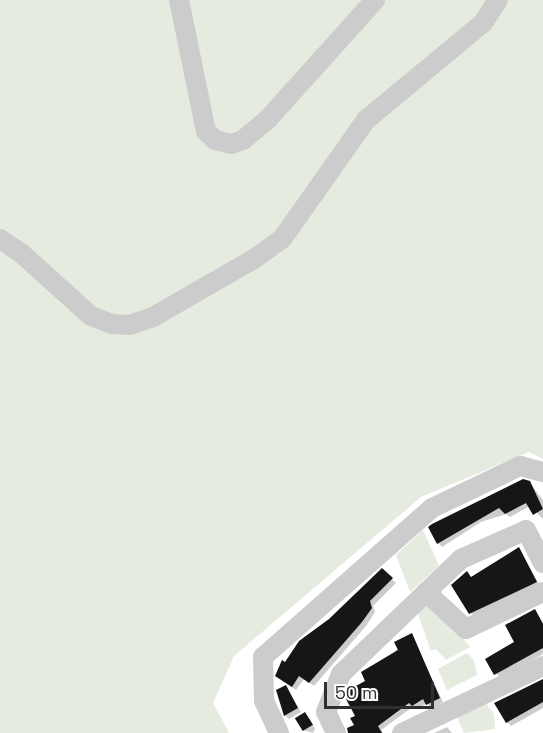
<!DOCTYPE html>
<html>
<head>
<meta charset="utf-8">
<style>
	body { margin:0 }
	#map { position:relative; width:543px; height:733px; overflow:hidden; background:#fff; font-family:"Space Grotesk",sans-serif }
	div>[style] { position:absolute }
	.green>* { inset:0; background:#e5ebde }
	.shadow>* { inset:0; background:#0003 }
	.building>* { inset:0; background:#161616; transform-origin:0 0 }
	.minor>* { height:20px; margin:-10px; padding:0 10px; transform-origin:10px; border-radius:10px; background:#ccc }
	span { translate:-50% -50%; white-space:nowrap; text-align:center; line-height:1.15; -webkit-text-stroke:6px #fff; paint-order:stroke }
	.scale { position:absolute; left:324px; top:682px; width:110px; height:27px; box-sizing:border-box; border:3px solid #2f2f2f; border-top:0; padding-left:8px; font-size:18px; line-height:21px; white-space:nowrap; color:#2f2f2f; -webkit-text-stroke:4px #fff; paint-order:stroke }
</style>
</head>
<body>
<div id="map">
	<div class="green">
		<div style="clip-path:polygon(0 0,543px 0,543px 459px,529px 452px,421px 497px,234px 656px,213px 703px,229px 733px,0 733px)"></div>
		<div style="clip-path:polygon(423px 530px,439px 566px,410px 592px,396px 555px)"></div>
		<div style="clip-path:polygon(425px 603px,435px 604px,470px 647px,446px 660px,436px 649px,431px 651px,417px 611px)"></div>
		<div style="clip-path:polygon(467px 653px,474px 660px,477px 675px,447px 690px,438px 669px)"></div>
		<div style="clip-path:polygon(486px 703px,494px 714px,495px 729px,464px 733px,457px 717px)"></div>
	</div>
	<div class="shadow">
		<div style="clip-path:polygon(529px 482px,543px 500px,543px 519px,530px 506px,510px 517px,506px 514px,481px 522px,442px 547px,438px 543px,430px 528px)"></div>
		<div style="clip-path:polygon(519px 549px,540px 586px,475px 617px,471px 613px,472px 578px)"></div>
		<div style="clip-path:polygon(382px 570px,396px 583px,373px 606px,375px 612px,366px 626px,314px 686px,304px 679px,296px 690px,281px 680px,285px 664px)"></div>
		<div style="clip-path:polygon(535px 611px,543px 622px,543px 654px,500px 678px,487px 660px,516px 643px)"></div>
		<div style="clip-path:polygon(411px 634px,443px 702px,432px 709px,427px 703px,417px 709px,414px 706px,381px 730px,383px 733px,354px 733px,367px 681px)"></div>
		<div style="clip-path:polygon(543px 680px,543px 708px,511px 726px,507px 722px)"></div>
		<div style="clip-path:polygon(285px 686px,301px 712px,289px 719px,285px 715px)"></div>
		<div style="clip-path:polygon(309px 718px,315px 729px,313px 733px,303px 730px)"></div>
		<div style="clip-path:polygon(447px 727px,452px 733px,434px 733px)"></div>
	</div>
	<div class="building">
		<div style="clip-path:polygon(523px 479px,530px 481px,543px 509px,533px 515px,526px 503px,505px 514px,499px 508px,437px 544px,428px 527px,432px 524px)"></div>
		<div style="clip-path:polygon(519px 547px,537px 582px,469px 614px,451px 585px,467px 571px,471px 577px)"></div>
		<div style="clip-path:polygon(382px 568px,393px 578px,370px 601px,372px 608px,362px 622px,309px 683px,299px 676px,292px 687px,275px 676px,282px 660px,285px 662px,299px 641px,329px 619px)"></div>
		<div style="clip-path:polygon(535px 609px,543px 624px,543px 648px,494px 675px,485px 659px,514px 642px,505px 625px)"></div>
		<div style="clip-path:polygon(412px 633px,440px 698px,426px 705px,423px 699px,412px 706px,409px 703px,378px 726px,382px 733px,348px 733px,347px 728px,354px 725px,350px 718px,355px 716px,346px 699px,347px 691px,365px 681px,361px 672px,398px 650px,394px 642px)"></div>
		<div style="clip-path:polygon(543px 679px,543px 702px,506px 723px,494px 703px)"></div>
		<div style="clip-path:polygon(286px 685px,298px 708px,284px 716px,276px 690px)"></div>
		<div style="left:305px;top:712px;width:15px;height:12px;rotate:58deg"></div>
	</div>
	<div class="minor">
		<div style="left:179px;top:0;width:134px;rotate:78.4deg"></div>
		<div style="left:206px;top:131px;width:13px;rotate:45deg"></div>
		<div style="left:215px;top:140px;width:16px;rotate:14deg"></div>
		<div style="left:231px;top:144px;width:13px;rotate:-18deg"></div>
		<div style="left:243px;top:140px;width:33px;rotate:-40deg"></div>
		<div style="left:268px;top:119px;width:160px;rotate:-48deg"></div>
		<div style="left:0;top:239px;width:25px;rotate:34deg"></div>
		<div style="left:21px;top:253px;width:94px;rotate:42deg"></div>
		<div style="left:91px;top:316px;width:22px;rotate:21deg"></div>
		<div style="left:112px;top:324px;width:17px;rotate:3deg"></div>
		<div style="left:129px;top:325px;width:25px;rotate:-18deg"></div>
		<div style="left:153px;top:317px;width:116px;rotate:-29.9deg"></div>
		<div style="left:254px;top:259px;width:34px;rotate:-36deg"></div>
		<div style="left:282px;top:239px;width:146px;rotate:-54.8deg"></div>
		<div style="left:366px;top:120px;width:152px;rotate:-39.7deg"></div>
		<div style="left:483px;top:23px;width:27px;rotate:-57deg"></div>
		<div style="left:426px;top:592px;width:54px;rotate:42.8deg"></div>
		<div style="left:466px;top:629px;width:85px;rotate:-25.7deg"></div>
		<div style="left:279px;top:733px;width:35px;rotate:-115deg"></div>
		<div style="left:264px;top:701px;width:44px;rotate:-91.3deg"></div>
		<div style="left:263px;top:657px;width:225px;rotate:-41.4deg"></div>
		<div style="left:432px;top:508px;width:98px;rotate:-25.5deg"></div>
		<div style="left:520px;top:466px;width:24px;rotate:15deg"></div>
		<div style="left:336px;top:733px;width:23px;rotate:-115deg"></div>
		<div style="left:326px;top:712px;width:41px;rotate:-68.5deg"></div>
		<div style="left:341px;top:674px;width:166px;rotate:-43.8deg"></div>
		<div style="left:461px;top:559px;width:71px;rotate:-24deg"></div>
		<div style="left:526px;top:530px;width:37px;rotate:63deg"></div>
		<div style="left:402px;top:733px;width:156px;rotate:-25.4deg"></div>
	</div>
	<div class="scale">50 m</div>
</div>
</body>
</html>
